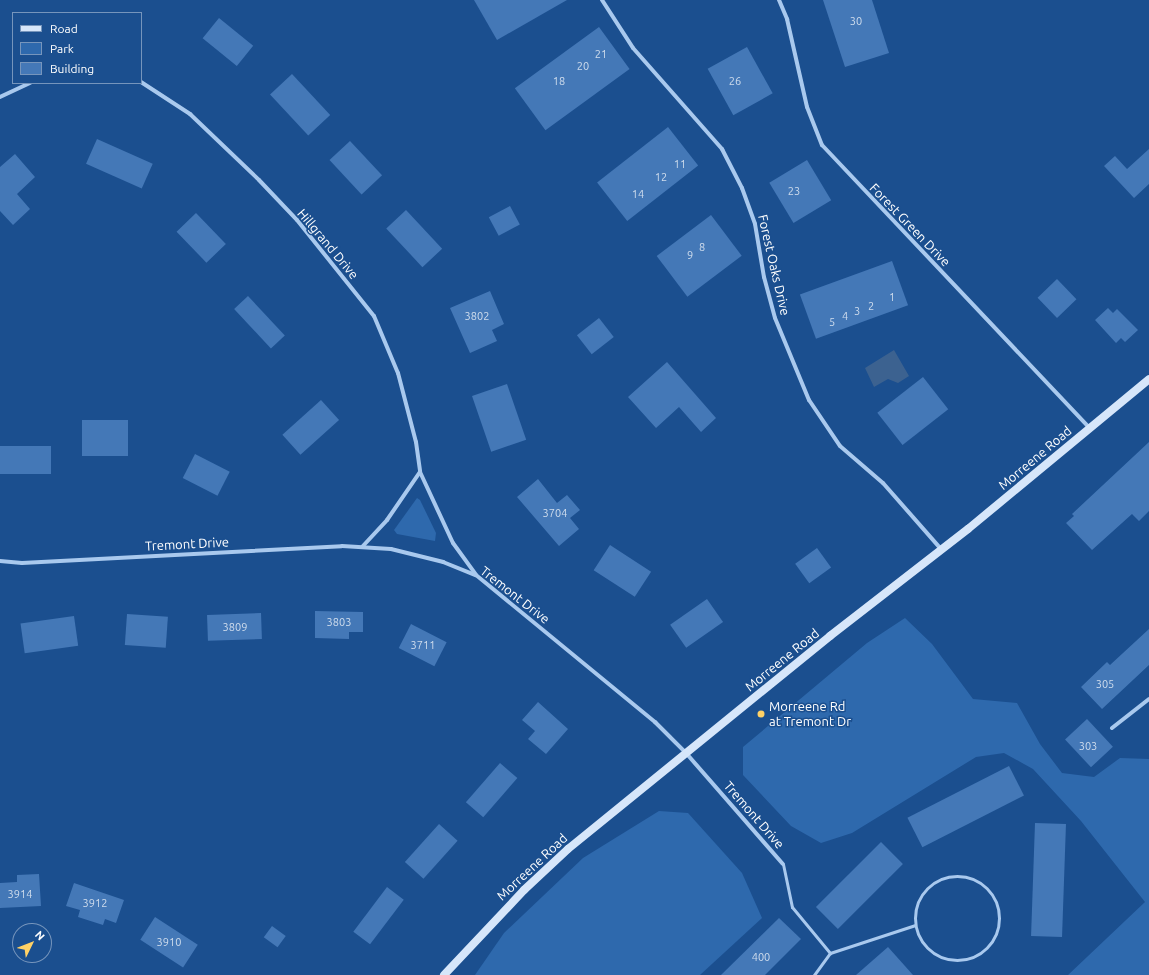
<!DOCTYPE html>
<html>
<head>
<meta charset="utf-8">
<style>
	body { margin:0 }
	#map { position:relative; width:1149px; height:975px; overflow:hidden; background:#1b4f8f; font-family:Ubuntu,sans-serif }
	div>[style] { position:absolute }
	.green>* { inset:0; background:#2e69ad }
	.water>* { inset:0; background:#3c6290 }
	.building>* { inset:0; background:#4478b7; transform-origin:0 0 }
	.lane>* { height:3px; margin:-1.5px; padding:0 1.5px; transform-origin:1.5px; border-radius:1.5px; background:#a9c9ee }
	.lane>.ring { margin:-1.5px; padding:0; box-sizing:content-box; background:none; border:3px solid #a9c9ee; border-radius:50% }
	.street>* { height:4px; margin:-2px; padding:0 2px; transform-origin:2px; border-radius:2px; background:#a9c9ee }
	.secondary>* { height:8px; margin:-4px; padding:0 4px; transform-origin:4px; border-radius:4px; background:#d6e6fa }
	.dots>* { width:11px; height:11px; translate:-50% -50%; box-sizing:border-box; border:2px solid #1b4f8f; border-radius:50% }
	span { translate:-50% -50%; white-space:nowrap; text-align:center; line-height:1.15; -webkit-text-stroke:3px #1b4f8f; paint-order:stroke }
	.number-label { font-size:11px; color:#d0dded }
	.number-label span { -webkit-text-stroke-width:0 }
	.street-label { font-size:13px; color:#fff }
	.poi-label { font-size:13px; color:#fff }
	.left { translate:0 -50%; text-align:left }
	.legend { position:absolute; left:12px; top:12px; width:130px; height:72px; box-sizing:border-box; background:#1b4f8f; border:1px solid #7695bc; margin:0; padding:5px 7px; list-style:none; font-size:12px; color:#fff }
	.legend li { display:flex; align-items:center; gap:8px; height:20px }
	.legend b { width:20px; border:1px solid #7695bc }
	.north { position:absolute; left:12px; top:923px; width:40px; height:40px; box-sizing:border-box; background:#1b4f8f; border:1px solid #7695bc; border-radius:50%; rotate:47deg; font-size:11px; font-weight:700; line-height:16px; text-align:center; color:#fff }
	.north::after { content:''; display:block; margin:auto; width:14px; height:18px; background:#ffd166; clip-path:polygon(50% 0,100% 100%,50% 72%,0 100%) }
</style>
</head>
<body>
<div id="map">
	<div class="green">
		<div style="clip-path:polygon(417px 498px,420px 500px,436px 533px,435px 541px,397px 534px,394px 530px)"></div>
		<div style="clip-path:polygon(905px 618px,932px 644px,973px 699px,1017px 703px,1040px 744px,1062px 773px,1094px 777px,1120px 758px,1149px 759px,1149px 975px,1068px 975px,1145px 902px,1081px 821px,1033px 769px,1004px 753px,976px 757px,852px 833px,821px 843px,791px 826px,743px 775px,743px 747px,867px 643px)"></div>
		<div style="clip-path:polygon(659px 811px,688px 813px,742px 873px,762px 918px,700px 975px,475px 975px,504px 933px,583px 858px)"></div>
	</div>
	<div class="water">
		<div style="clip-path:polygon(894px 350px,909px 376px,898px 383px,888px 379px,874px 387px,865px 368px)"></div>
	</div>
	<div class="building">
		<div style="clip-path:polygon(474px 0,567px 0,497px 40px)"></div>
		<div style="clip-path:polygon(823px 0,872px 0,889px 53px,845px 67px)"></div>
		<div style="left:219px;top:18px;width:44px;height:26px;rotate:39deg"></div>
		<div style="left:599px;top:27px;width:52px;height:104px;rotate:54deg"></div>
		<div style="left:747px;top:47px;width:53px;height:45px;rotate:61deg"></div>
		<div style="left:292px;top:74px;width:56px;height:30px;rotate:47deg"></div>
		<div style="left:668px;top:127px;width:49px;height:90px;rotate:52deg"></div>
		<div style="left:97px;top:139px;width:61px;height:27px;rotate:24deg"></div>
		<div style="left:350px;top:141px;width:47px;height:28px;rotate:47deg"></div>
		<div style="clip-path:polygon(1149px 149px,1149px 184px,1134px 198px,1104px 166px,1115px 156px,1127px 169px)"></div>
		<div style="clip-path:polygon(15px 154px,35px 177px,17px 194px,30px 209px,13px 225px,0 211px,0 167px)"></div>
		<div style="left:807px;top:160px;width:47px;height:44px;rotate:59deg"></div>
		<div style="left:510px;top:206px;width:21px;height:24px;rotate:62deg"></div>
		<div style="left:406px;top:210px;width:53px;height:27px;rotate:47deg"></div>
		<div style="left:196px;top:213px;width:43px;height:27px;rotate:46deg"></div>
		<div style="left:711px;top:215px;width:51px;height:68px;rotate:53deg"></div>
		<div style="left:892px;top:261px;width:47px;height:98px;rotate:70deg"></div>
		<div style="left:1057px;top:279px;width:28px;height:27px;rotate:46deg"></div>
		<div style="clip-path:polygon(490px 291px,504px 324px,492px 330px,497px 341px,470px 353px,450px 308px)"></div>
		<div style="left:248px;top:296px;width:54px;height:19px;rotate:47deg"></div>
		<div style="clip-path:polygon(1108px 308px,1113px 313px,1117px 309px,1138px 330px,1125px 342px,1121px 338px,1116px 343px,1095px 320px)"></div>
		<div style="left:599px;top:318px;width:24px;height:28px;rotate:52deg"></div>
		<div style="clip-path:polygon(667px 362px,716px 418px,701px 432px,679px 407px,656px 428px,628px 397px)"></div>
		<div style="left:923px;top:377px;width:41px;height:58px;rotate:52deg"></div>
		<div style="left:507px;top:384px;width:59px;height:37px;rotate:71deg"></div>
		<div style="left:321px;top:400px;width:27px;height:52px;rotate:48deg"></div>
		<div style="left:82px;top:420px;width:46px;height:36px"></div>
		<div style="clip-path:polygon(1149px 442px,1149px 511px,1139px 521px,1132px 514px,1092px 550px,1066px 523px,1074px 516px,1072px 514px)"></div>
		<div style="left:0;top:446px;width:51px;height:28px"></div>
		<div style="left:195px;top:454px;width:39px;height:27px;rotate:27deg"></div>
		<div style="clip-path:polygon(538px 479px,557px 503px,567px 495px,580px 510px,570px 518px,579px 529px,559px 546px,517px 497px)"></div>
		<div style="left:610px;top:545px;width:49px;height:30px;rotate:33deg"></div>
		<div style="left:817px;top:548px;width:24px;height:27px;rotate:54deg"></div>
		<div style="left:707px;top:599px;width:28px;height:45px;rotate:55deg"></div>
		<div style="clip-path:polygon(315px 611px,363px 612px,363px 632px,349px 632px,349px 639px,315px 638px)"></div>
		<div style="left:261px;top:613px;width:26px;height:54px;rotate:88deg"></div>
		<div style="left:127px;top:614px;width:41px;height:31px;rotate:4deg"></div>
		<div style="left:74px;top:616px;width:30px;height:54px;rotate:82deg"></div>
		<div style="left:411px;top:624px;width:40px;height:27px;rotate:27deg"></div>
		<div style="clip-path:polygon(1149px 629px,1149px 665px,1102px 709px,1081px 687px,1107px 662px,1110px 665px)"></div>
		<div style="clip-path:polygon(538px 702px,568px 729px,546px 754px,528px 739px,535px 731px,522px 720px)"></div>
		<div style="left:1087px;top:719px;width:38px;height:30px;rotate:47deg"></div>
		<div style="left:500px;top:763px;width:23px;height:52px;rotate:41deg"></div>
		<div style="left:1009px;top:766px;width:33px;height:114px;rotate:63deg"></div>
		<div style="left:1035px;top:823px;width:31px;height:113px;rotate:2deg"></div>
		<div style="left:439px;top:824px;width:25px;height:51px;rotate:42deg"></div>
		<div style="left:881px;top:842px;width:31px;height:92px;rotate:45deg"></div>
		<div style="clip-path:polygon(39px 874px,41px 906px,0 908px,0 883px,17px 882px,17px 875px)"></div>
		<div style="clip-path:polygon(74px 883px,124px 900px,116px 923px,105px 919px,103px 925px,78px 917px,80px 910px,66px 906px)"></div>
		<div style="left:387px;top:887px;width:21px;height:56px;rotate:37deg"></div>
		<div style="left:155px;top:917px;width:51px;height:27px;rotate:33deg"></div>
		<div style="clip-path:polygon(779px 918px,801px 939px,765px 975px,721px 975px)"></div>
		<div style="left:272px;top:926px;width:17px;height:14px;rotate:36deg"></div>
		<div style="clip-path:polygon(888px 947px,913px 975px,856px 975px)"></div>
	</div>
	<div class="lane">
		<div style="left:783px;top:864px;width:44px;rotate:78.2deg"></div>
		<div style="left:792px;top:907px;width:60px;rotate:50.4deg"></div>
		<div style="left:830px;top:953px;width:89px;rotate:-18.2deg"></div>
		<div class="ring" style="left:915px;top:876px;width:81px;height:81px"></div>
		<div style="left:814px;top:975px;width:27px;rotate:-54deg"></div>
	</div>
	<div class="street">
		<div style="left:602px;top:0;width:57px;rotate:57.1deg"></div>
		<div style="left:633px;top:48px;width:135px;rotate:48.6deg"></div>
		<div style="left:722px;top:149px;width:44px;rotate:62.9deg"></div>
		<div style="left:742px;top:188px;width:38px;rotate:70deg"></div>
		<div style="left:755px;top:224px;width:54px;rotate:80.4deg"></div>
		<div style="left:764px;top:277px;width:42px;rotate:75deg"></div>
		<div style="left:775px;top:318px;width:89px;rotate:67.5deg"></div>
		<div style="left:809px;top:400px;width:55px;rotate:56deg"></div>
		<div style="left:840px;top:446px;width:57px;rotate:40.7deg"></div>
		<div style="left:883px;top:483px;width:88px;rotate:48.7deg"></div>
		<div style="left:779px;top:0;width:21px;rotate:67deg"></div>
		<div style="left:787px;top:19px;width:90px;rotate:77.2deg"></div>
		<div style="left:807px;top:107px;width:41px;rotate:68.5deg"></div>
		<div style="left:822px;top:145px;width:390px;rotate:46.6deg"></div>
		<div style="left:141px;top:82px;width:59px;rotate:33.1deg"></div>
		<div style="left:190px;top:114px;width:95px;rotate:43.7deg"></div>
		<div style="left:259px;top:180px;width:55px;rotate:46.5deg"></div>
		<div style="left:297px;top:220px;width:123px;rotate:51.3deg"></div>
		<div style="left:374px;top:316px;width:62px;rotate:67.2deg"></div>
		<div style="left:398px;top:373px;width:71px;rotate:75.4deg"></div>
		<div style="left:416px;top:442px;width:30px;rotate:82deg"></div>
		<div style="left:420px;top:472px;width:78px;rotate:65.1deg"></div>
		<div style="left:453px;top:543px;width:39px;rotate:54deg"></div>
		<div style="left:0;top:97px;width:33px;rotate:-25deg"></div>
		<div style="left:362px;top:547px;width:37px;rotate:-47deg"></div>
		<div style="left:387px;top:520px;width:58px;rotate:-55.5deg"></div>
		<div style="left:0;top:561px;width:22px;rotate:5deg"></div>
		<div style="left:22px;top:563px;width:320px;rotate:-3deg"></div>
		<div style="left:342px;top:546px;width:49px;rotate:3.5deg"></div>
		<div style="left:391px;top:549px;width:54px;rotate:14deg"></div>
		<div style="left:443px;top:562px;width:35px;rotate:22deg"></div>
		<div style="left:476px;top:575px;width:232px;rotate:39.4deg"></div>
		<div style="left:655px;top:722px;width:44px;rotate:45deg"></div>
		<div style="left:686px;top:753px;width:147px;rotate:48.9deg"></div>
		<div style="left:1112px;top:728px;width:47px;rotate:-38.1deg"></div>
	</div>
	<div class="secondary">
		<div style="left:444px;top:975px;width:117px;rotate:-46.7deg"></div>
		<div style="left:524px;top:890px;width:60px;rotate:-43deg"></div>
		<div style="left:568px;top:849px;width:338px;rotate:-39.1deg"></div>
		<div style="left:830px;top:636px;width:175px;rotate:-37.8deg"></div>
		<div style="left:968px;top:529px;width:235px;rotate:-39.6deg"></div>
	</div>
	<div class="dots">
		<div style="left:761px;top:714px;background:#ffd166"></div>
	</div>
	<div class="number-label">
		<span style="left:856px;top:21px">30</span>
		<span style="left:601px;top:54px">21</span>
		<span style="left:583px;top:66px">20</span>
		<span style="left:559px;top:81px">18</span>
		<span style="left:735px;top:81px">26</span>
		<span style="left:680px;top:164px">11</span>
		<span style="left:661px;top:177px">12</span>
		<span style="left:794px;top:191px">23</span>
		<span style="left:638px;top:194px">14</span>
		<span style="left:702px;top:247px">8</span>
		<span style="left:690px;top:255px">9</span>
		<span style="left:892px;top:297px">1</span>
		<span style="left:871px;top:306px">2</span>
		<span style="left:857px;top:311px">3</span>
		<span style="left:477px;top:316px">3802</span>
		<span style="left:845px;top:316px">4</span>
		<span style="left:832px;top:322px">5</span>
		<span style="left:555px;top:513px">3704</span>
		<span style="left:339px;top:622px">3803</span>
		<span style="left:235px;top:627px">3809</span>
		<span style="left:423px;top:645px">3711</span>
		<span style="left:1105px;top:684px">305</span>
		<span style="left:1088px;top:746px">303</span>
		<span style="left:20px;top:894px">3914</span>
		<span style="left:95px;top:903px">3912</span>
		<span style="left:169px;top:942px">3910</span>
		<span style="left:761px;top:957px">400</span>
	</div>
	<div class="street-label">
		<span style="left:910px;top:225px;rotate:46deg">Forest Green Drive</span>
		<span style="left:328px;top:244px;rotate:50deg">Hillgrand Drive</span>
		<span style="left:774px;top:265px;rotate:77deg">Forest Oaks Drive</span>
		<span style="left:1035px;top:458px;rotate:-40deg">Morreene Road</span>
		<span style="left:187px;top:544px;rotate:-3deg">Tremont Drive</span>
		<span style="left:515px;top:595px;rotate:38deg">Tremont Drive</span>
		<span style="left:782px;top:660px;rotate:-39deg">Morreene Road</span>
		<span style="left:754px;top:815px;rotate:49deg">Tremont Drive</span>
		<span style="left:532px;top:867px;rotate:-43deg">Morreene Road</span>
	</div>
	<div class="poi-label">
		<span class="left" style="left:769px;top:714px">Morreene Rd<br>at Tremont Dr</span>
	</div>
	<ul class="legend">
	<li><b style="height:5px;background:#d6e6fa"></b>Road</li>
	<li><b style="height:11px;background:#2e69ad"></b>Park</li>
	<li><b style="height:11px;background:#4478b7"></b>Building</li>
	</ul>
	<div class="north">N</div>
</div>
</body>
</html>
